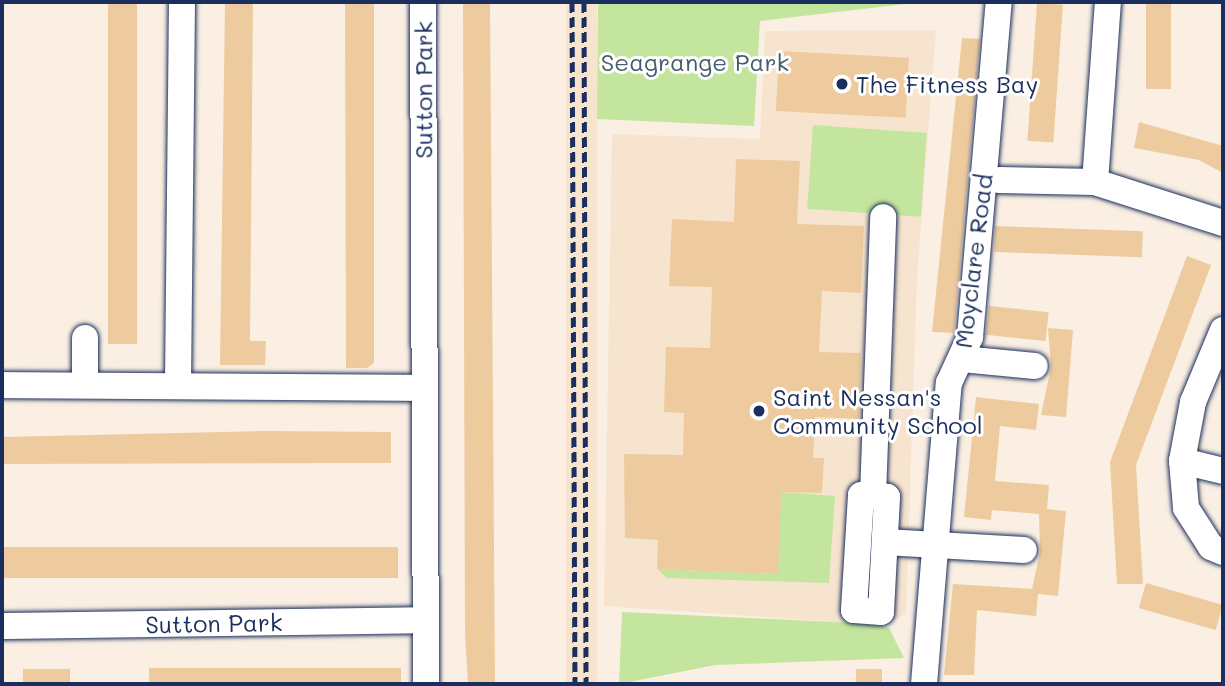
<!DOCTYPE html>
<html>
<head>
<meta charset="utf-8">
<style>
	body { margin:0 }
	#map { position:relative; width:1225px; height:686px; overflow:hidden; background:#faefe2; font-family:Mali,sans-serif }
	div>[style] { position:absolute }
	.built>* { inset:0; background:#f6e4ce; transform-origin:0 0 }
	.green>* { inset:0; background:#c4e59e; transform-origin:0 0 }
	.building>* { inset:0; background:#edcb9f; transform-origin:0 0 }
	.roads { filter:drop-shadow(0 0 2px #1b2f5e) drop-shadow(0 0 2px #1b2f5e) }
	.minor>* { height:26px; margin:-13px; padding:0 13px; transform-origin:13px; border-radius:13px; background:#fff }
	.rail>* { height:5px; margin-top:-2.5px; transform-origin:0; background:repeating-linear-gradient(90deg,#1b2f5e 0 10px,transparent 0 15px) }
	.dots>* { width:19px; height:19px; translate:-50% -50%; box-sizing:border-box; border:4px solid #fff; border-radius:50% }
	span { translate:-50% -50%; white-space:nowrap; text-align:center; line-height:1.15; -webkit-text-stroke:6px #fff; paint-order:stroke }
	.park-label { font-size:24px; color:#455c6e }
	.poi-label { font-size:24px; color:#1b2f5e }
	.left { translate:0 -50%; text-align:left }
	.street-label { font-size:24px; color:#1b2f5e }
	.frame { position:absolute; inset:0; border:4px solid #1b2f5e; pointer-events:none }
</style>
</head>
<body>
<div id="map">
	<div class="built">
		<div style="left:566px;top:2px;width:31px;height:682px"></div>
		<div style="clip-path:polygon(936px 30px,917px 278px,906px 613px,885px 625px,604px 606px,612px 134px,760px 139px,765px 31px)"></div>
	</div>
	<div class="green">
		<div style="clip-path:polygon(598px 2px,923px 2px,760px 21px,754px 126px,597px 119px)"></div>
		<div style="left:813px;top:125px;width:114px;height:84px;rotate:4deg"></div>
		<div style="clip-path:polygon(781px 492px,835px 496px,829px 583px,667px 578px,657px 569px,777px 574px)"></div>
		<div style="clip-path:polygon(622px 612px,876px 624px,889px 628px,904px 658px,715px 665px,619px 684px)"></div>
	</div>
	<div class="building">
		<div style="left:108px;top:2px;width:29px;height:342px"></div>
		<div style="clip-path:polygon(225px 2px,253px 2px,250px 341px,266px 341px,265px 365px,220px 365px)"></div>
		<div style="clip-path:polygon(345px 2px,374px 2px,374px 363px,367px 368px,346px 368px)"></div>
		<div style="clip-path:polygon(463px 2px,490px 2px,495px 684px,468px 684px,465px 633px)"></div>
		<div style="left:1146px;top:2px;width:25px;height:87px"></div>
		<div style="left:1037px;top:3px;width:26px;height:138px;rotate:4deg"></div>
		<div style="clip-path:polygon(962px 38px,980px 39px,954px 333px,932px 332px)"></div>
		<div style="left:779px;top:51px;width:130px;height:60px;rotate:3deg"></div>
		<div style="clip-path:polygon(1139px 122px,1223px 146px,1223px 173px,1199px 160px,1134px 148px)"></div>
		<div style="clip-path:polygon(736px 159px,800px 161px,797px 224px,864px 226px,861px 293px,822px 291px,819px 352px,861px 353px,859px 419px,815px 417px,813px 458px,824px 458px,822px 493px,781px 492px,778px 574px,657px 569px,658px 540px,625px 538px,624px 454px,683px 455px,684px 413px,664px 412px,666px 347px,710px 348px,712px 287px,669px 286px,672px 219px,734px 222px)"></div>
		<div style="left:995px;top:226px;width:148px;height:26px;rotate:2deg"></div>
		<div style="clip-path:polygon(1187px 256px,1211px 265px,1136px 465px,1143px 584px,1117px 584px,1110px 462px)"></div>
		<div style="left:989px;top:306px;width:60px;height:29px;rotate:6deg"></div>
		<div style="clip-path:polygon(1048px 328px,1073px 330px,1066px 417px,1041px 415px,1051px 367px)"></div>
		<div style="clip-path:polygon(976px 397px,1039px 404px,1036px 430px,1000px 426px,995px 481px,1049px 485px,1047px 509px,1066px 511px,1058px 596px,1038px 594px,1036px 616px,977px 610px,974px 675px,944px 675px,953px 584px,1032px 589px,1040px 552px,1039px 514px,992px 510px,991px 520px,964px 517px)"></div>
		<div style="clip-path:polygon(262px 431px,391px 432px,391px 463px,2px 464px,2px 437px)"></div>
		<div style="left:398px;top:547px;width:31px;height:396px;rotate:90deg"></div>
		<div style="left:1146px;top:583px;width:80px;height:26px;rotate:16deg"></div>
		<div style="left:401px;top:668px;width:16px;height:252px;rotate:90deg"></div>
		<div style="left:23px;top:669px;width:47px;height:15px"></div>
		<div style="left:856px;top:669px;width:26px;height:15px"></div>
	</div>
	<div class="roads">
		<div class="minor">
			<div style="left:423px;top:2px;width:682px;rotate:89.75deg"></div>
			<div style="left:999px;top:180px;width:96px;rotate:1.2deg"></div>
			<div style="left:1095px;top:182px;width:134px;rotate:17.8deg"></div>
			<div style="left:1095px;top:182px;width:180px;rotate:-85.9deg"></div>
			<div style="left:1223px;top:330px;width:78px;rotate:112.6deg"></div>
			<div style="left:1193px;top:402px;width:60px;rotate:100.6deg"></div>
			<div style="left:1182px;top:461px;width:47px;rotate:85.1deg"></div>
			<div style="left:1186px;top:508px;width:46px;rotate:57.3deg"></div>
			<div style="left:1211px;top:547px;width:13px;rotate:23deg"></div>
			<div style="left:962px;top:359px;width:73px;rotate:5.5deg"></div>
			<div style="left:178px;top:383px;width:381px;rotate:-89.4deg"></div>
			<div style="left:85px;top:384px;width:46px;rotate:-90deg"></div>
			<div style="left:2px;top:385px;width:421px;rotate:0.4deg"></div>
			<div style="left:1182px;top:461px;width:42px;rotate:13.7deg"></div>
			<div style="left:861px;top:495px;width:26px;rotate:4deg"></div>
			<div style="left:887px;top:497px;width:115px;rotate:93deg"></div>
			<div style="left:881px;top:612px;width:27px;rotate:-176deg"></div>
			<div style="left:854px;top:610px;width:115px;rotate:-86.5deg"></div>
			<div style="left:873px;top:496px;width:279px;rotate:-87.9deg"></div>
			<div style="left:885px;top:542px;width:139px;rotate:3.3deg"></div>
			<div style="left:2px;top:626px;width:424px;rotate:-0.8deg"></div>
			<div style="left:924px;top:684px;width:302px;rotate:-85.3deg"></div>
			<div style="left:949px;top:383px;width:51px;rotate:-65.5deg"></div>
			<div style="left:970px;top:337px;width:336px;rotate:-85.1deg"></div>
		</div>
	</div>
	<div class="rail">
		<div style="left:572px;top:2px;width:682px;rotate:89.75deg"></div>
		<div style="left:584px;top:2px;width:682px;rotate:89.83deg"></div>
	</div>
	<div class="dots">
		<div style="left:842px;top:84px;background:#1b2f5e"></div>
		<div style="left:759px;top:411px;background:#1b2f5e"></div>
	</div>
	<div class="park-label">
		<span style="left:695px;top:62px">Seagrange Park</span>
	</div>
	<div class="poi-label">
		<span class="left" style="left:856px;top:84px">The Fitness Bay</span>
		<span class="left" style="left:773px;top:411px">Saint Nessan's<br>Community School</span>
	</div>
	<div class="street-label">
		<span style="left:423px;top:90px;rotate:-90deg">Sutton Park</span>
		<span style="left:973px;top:261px;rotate:-83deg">Moyclare Road</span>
		<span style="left:214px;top:623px;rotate:-1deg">Sutton Park</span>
	</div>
	<div class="frame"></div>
</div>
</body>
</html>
